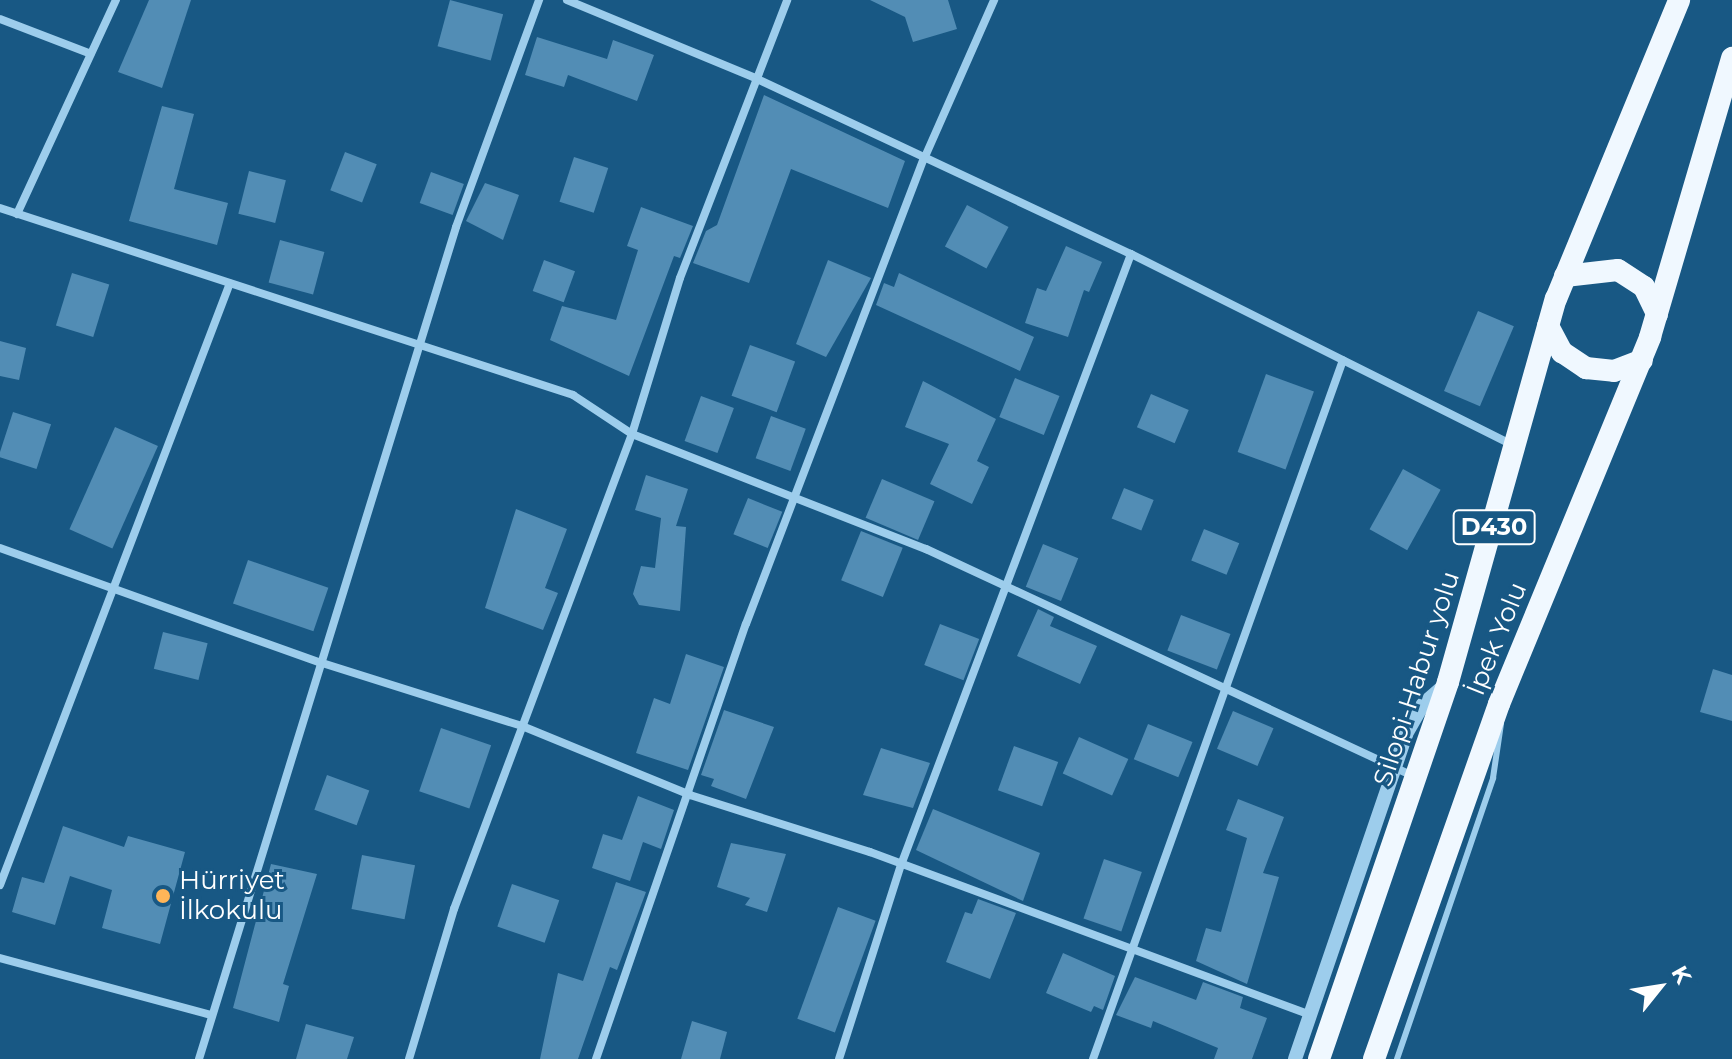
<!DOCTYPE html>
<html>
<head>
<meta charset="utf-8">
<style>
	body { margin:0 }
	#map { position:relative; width:1732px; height:1059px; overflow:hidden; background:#185884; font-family:Montserrat,sans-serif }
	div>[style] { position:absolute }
	.building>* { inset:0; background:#528db5; transform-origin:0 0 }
	.service>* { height:6px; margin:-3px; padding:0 3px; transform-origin:3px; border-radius:3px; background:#9dcdec }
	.minor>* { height:8px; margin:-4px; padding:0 4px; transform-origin:4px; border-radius:4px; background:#9dcdec }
	.tertiary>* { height:14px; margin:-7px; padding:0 7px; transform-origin:7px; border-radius:7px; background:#9dcdec }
	.trunk>* { height:22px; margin:-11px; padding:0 11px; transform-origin:11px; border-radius:11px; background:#f0f8ff }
	.dots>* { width:22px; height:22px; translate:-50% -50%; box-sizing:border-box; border:4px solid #185884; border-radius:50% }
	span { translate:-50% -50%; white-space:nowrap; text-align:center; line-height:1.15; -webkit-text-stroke:6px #185884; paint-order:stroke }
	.shield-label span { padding:2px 6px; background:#185884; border:2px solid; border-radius:6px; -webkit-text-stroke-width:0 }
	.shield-label { font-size:24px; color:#fff; font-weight:700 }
	.street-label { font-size:26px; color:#fff }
	.poi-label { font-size:26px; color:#fff }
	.left { translate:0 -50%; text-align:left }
	.north { position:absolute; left:1620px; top:947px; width:80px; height:80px; -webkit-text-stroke:6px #185884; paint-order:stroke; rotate:60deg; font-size:22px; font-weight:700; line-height:32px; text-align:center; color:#fff }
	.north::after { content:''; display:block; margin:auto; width:28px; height:36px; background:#fff; clip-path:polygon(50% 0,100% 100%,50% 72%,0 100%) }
</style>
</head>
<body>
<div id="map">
	<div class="building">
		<div style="clip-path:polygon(149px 0,191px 0,162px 88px,118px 72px)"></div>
		<div style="left:450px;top:0;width:55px;height:48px;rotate:15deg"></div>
		<div style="clip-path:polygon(870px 0,948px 0,957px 29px,913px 42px,905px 17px)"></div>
		<div style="clip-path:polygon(537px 37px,607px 59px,613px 40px,654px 55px,637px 101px,568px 75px,564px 87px,525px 75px)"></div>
		<div style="clip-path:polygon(764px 95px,905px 161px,888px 208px,791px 169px,749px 283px,693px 263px,706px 231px,717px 225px)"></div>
		<div style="clip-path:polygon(162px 106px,194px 114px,174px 189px,228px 203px,217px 245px,129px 221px)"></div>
		<div style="left:345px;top:152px;width:34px;height:41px;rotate:21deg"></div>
		<div style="left:574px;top:157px;width:36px;height:47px;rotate:18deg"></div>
		<div style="left:249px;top:171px;width:38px;height:44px;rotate:14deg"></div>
		<div style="left:431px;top:172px;width:35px;height:33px;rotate:20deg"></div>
		<div style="clip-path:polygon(485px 183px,519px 195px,503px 240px,466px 221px)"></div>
		<div style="left:967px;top:205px;width:47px;height:47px;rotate:28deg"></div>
		<div style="clip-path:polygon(641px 207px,693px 226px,680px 258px,674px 256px,629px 376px,550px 340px,562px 306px,616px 320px,638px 250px,627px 246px)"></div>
		<div style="left:280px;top:240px;width:46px;height:44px;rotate:15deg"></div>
		<div style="clip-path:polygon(1066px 246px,1102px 262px,1089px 292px,1084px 290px,1068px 337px,1025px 323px,1037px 288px,1046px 291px)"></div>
		<div style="left:544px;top:260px;width:33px;height:33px;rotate:20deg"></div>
		<div style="clip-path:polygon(828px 260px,871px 278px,826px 357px,796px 344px)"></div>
		<div style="left:72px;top:273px;width:39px;height:55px;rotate:17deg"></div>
		<div style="clip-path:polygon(899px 273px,1034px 337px,1020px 371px,876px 305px,884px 283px,894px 287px)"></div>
		<div style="left:1478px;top:311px;width:39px;height:87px;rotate:23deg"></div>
		<div style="clip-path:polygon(0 341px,26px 348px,19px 380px,0 376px)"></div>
		<div style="left:750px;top:345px;width:48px;height:54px;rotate:20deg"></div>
		<div style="left:1266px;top:374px;width:51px;height:83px;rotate:20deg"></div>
		<div style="left:1015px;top:378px;width:48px;height:42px;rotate:22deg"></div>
		<div style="clip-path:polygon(923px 381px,996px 419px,977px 461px,989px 467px,972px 504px,930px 484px,949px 444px,905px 427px)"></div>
		<div style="left:1151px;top:394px;width:41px;height:36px;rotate:23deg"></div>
		<div style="left:701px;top:396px;width:35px;height:48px;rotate:20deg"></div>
		<div style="left:13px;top:412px;width:40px;height:47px;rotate:18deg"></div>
		<div style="left:771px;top:416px;width:37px;height:45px;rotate:20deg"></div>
		<div style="left:115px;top:427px;width:47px;height:112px;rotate:24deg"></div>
		<div style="left:1403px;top:469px;width:43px;height:69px;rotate:29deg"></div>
		<div style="clip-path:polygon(646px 475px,688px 489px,676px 526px,686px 527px,680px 611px,639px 605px,633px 594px,641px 566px,655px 568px,661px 518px,635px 510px)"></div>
		<div style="left:882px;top:479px;width:57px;height:42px;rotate:23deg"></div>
		<div style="left:1124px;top:488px;width:32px;height:33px;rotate:22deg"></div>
		<div style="left:748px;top:498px;width:37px;height:39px;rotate:22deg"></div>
		<div style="clip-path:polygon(516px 509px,567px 529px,545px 588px,558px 593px,543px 630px,485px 608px)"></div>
		<div style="left:1204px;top:529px;width:38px;height:34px;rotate:22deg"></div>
		<div style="left:861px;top:531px;width:45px;height:53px;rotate:22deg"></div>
		<div style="left:1043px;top:544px;width:38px;height:46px;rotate:22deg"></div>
		<div style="left:248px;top:560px;width:85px;height:46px;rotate:19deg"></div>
		<div style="clip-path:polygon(1038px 609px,1054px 617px,1050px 626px,1097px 646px,1080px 684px,1017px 656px)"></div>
		<div style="left:1181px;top:615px;width:53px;height:38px;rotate:21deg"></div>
		<div style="left:940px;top:624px;width:42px;height:44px;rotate:21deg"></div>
		<div style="left:163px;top:632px;width:46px;height:38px;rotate:14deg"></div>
		<div style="clip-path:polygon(686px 654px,724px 667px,688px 770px,636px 753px,654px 698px,670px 704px)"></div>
		<div style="clip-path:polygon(1713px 669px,1732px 675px,1732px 721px,1700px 712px)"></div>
		<div style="clip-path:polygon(724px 710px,774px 727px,746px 799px,711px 786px,714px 779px,701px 775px)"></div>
		<div style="left:1233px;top:711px;width:44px;height:41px;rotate:23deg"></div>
		<div style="left:1148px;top:724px;width:48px;height:38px;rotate:22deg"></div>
		<div style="left:441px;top:728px;width:53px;height:67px;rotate:19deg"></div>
		<div style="left:1079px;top:737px;width:54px;height:40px;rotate:24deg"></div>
		<div style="left:1014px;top:746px;width:47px;height:47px;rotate:20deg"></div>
		<div style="clip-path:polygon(881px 748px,930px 763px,913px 808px,863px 795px)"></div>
		<div style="left:327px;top:775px;width:45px;height:37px;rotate:20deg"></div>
		<div style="clip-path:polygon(638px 796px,674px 810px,661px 849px,643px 842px,630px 881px,592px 868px,603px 834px,622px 840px)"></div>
		<div style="clip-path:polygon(1238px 799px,1284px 817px,1263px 873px,1279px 877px,1247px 984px,1196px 961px,1206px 928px,1221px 932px,1247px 838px,1226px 830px)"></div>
		<div style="clip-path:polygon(933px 809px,1040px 853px,1023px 901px,916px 850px)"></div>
		<div style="clip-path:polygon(63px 826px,124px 847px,128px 836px,185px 852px,160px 944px,102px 928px,112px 890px,70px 876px,55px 925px,12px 912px,22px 877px,44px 883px)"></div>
		<div style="clip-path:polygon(731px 843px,786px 854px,767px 912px,745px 905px,750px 898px,717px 887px)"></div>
		<div style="left:362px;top:855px;width:54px;height:55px;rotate:11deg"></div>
		<div style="left:1104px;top:859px;width:40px;height:63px;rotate:19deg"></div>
		<div style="clip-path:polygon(271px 864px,317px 874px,283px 984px,289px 986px,279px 1022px,233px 1008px)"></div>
		<div style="clip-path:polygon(616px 882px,646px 892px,617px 970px,610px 967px,578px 1059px,540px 1059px,558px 973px,583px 981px)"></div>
		<div style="left:512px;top:884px;width:50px;height:45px;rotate:19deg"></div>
		<div style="clip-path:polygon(978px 899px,1016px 913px,990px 979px,946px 962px,965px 912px,972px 914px)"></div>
		<div style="left:838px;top:907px;width:40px;height:119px;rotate:20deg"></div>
		<div style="clip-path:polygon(1063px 953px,1115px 976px,1103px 1010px,1094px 1006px,1091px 1012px,1046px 993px)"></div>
		<div style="clip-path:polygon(1135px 977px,1196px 1000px,1203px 982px,1243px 997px,1240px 1008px,1267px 1018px,1252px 1059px,1214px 1059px,1218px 1048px,1153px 1021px,1151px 1028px,1116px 1015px)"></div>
		<div style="clip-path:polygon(692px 1021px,727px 1032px,720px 1059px,681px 1059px)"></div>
		<div style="clip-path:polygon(306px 1024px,354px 1037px,347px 1059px,296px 1059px)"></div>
	</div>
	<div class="service">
		<div style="left:1397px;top:1059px;width:297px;rotate:-71.1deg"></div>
		<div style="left:1493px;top:778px;width:55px;rotate:-81.6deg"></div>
	</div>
	<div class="minor">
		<div style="left:567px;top:0;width:204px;rotate:22.5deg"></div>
		<div style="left:755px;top:78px;width:415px;rotate:25.1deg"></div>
		<div style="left:1131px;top:254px;width:427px;rotate:26.6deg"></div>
		<div style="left:0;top:19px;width:97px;rotate:21deg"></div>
		<div style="left:0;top:208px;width:603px;rotate:18.07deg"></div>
		<div style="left:573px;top:395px;width:71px;rotate:33.5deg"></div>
		<div style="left:632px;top:434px;width:316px;rotate:21.4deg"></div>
		<div style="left:926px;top:549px;width:537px;rotate:24.99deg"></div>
		<div style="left:17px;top:214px;width:236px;rotate:-65.2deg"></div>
		<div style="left:0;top:548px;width:339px;rotate:19.7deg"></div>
		<div style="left:319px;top:662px;width:213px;rotate:17.5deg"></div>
		<div style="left:522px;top:726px;width:182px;rotate:22.3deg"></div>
		<div style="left:690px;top:795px;width:189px;rotate:17.6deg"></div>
		<div style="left:870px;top:852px;width:470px;rotate:20.3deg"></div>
		<div style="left:0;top:885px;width:644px;rotate:-69.09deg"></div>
		<div style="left:0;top:958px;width:219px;rotate:15.1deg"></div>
		<div style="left:199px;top:1059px;width:871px;rotate:-72.83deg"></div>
		<div style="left:456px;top:227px;width:242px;rotate:-69.9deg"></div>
		<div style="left:409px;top:1059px;width:157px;rotate:-73.3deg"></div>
		<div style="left:454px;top:909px;width:507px;rotate:-69.46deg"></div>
		<div style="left:632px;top:434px;width:163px;rotate:-72.9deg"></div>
		<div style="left:680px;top:278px;width:298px;rotate:-68.9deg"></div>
		<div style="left:596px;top:1059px;width:460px;rotate:-71deg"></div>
		<div style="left:746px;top:624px;width:498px;rotate:-69.1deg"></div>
		<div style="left:924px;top:159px;width:174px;rotate:-66.2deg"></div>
		<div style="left:839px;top:1059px;width:204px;rotate:-72.3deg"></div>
		<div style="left:901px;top:865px;width:653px;rotate:-69.37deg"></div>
		<div style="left:1093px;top:1059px;width:742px;rotate:-70.32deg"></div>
	</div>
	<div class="tertiary">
		<div style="left:1295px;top:1059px;width:343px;rotate:-71.1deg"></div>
		<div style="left:1406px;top:734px;width:34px;rotate:-60deg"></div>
		<div style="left:1423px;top:704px;width:29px;rotate:-41deg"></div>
	</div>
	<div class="trunk">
		<div style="left:1565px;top:276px;width:53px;rotate:-6.5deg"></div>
		<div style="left:1618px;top:270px;width:31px;rotate:33deg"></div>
		<div style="left:1644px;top:287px;width:30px;rotate:64deg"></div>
		<div style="left:1548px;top:326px;width:30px;rotate:62deg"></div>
		<div style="left:1562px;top:352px;width:29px;rotate:34deg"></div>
		<div style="left:1586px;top:368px;width:28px;rotate:6deg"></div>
		<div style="left:1614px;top:371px;width:30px;rotate:-21deg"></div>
		<div style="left:1319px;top:1059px;width:398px;rotate:-71.1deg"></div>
		<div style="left:1448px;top:682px;width:398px;rotate:-74.3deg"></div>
		<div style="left:1556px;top:299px;width:323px;rotate:-67.6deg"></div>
		<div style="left:1374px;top:1059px;width:376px;rotate:-70.6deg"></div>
		<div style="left:1499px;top:704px;width:397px;rotate:-67.6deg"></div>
		<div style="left:1650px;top:337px;width:291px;rotate:-73.6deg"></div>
	</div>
	<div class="dots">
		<div style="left:163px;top:896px;background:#ffb558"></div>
	</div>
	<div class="shield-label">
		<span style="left:1494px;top:527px">D430</span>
	</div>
	<div class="street-label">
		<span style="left:1497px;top:639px;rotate:-68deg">İpek Yolu</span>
		<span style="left:1417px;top:679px;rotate:-72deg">Silopi-Habur yolu</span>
	</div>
	<div class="poi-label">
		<span class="left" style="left:179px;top:896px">Hürriyet<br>İlkokulu</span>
	</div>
	<div class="north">K</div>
</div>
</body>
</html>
